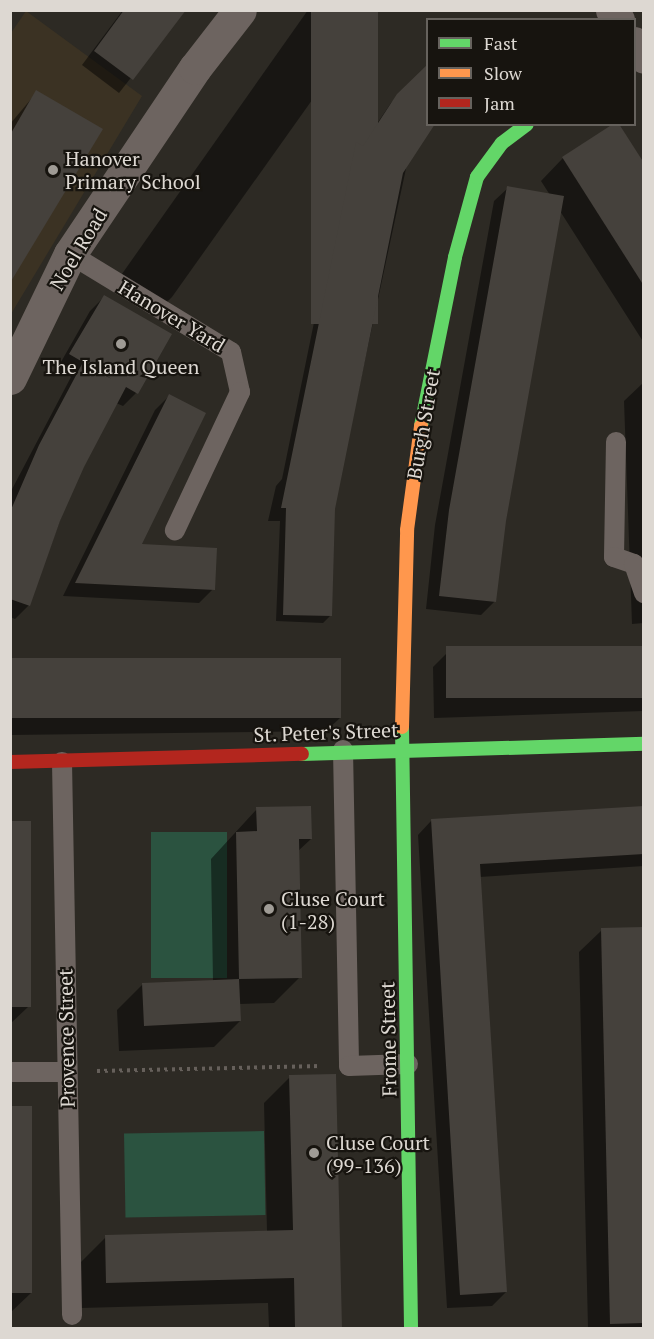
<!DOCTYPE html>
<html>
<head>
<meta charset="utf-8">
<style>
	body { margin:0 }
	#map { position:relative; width:654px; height:1339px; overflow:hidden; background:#2d2a24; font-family:"PT Serif",serif }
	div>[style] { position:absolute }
	.built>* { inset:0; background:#3b3223 }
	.green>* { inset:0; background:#2b5340; transform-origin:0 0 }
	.shadow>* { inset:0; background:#0007 }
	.building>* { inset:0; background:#45413c; transform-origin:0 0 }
	.path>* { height:4px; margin-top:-2px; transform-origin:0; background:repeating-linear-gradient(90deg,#66605b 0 3px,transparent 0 7.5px) }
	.lane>* { height:20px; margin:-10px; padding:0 10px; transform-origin:10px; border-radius:10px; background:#6d6460 }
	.street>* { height:33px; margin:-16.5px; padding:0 16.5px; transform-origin:16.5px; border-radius:16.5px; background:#6d6460 }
	.fast>* { height:14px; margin:-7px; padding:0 7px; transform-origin:7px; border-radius:7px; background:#63d668 }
	.slow>* { height:14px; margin:-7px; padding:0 7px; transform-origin:7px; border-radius:7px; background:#ff974d }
	.jam>* { height:14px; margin:-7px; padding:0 7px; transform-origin:7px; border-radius:7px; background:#b3261e }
	.dots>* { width:16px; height:16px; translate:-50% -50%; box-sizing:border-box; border:3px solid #17140f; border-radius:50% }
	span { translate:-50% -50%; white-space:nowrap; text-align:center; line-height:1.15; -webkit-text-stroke:4.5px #17140f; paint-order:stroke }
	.poi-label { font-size:20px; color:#ddd8d2 }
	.left { translate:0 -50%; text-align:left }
	.street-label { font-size:20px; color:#ddd8d2 }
	.frame { position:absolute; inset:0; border:12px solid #ddd8d2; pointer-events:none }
	.legend { position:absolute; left:426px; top:18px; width:210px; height:108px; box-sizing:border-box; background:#17140f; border:2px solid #66625d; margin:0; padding:8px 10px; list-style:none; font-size:18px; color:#ddd8d2 }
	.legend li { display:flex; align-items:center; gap:12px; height:30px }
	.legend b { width:30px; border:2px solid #66625d }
</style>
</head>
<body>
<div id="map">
	<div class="built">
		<div style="clip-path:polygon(26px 11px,142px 96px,11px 314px,11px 33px)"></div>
	</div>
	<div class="green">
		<div style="left:227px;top:832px;width:146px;height:76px;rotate:90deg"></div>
		<div style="left:264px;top:1131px;width:84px;height:140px;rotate:89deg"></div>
	</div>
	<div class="shadow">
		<div style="clip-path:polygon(123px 10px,184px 10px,119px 93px,82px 65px)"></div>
		<div style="clip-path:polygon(308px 10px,376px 10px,172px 297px,158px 311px,117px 281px)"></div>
		<div style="clip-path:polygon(428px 66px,333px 509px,330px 616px,323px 623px,276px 621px,280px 521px,268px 521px,276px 486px,282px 479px,338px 205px,333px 204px,343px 157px,356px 143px,361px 147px,391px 103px)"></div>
		<div style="clip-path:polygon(37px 92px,10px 280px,10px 124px)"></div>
		<div style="clip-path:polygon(563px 158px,644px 165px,644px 343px,560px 211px,504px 520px,495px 601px,481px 615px,426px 609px,435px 525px,494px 201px,508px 188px,550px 195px,541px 181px)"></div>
		<div style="clip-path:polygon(104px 297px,136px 393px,123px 406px,116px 403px,70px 493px,29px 605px,15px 619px,10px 617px,10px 493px,71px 377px,57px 369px,90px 311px)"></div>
		<div style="clip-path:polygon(644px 382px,644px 623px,632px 624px,624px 401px)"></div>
		<div style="clip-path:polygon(169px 396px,140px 545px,213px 589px,199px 603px,63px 596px,155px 410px)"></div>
		<div style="clip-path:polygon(644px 648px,644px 711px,434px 718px,433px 667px,446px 654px)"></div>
		<div style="clip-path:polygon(10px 663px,340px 718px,326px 731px,10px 735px)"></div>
		<div style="clip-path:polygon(644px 807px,644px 866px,480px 877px,506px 1292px,492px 1306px,447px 1308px,418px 835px,431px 821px)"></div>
		<div style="clip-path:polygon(257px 809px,311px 839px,297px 852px,300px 977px,274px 1003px,239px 1004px,240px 1021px,214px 1047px,119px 1051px,117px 1010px,143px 984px,213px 982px,211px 859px)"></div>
		<div style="clip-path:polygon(10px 822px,28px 1007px,10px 1024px)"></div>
		<div style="clip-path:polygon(644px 928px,644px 1328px,588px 1328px,579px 952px,602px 930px)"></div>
		<div style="clip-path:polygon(334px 1076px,341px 1328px,269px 1328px,268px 1303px,81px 1308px,80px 1263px,106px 1237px,267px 1232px,264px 1103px,290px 1077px)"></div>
		<div style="clip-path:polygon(10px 1107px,31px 1293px,10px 1313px)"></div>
	</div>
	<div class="building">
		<div style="clip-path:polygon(124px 10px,186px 10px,133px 80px,94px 51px)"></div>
		<div style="left:311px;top:10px;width:67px;height:314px"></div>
		<div style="clip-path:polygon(428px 64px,428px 124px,435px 124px,403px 173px,335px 509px,332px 616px,283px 615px,286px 508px,281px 508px,356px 142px,363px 146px,397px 94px)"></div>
		<div style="clip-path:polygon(36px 90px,103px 129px,10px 283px,10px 135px)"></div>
		<div style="clip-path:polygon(613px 124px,619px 124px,644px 163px,644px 286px,562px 157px)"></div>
		<div style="clip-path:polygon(507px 186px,564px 196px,506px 521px,496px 602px,439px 596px,449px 510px)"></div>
		<div style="clip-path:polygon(104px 295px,172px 334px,138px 394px,126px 387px,84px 467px,60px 521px,30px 606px,10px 599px,10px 512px,39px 445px,82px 364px,112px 379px,69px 354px)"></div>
		<div style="clip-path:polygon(169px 394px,206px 413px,142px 544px,217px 548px,215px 590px,75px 583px)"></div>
		<div style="left:644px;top:646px;width:52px;height:198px;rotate:90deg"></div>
		<div style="left:341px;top:658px;width:60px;height:331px;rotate:90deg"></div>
		<div style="clip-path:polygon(311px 806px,312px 839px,299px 839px,302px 978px,239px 979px,241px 1021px,144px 1026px,142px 983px,239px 979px,236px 832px,257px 831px,256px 807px)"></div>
		<div style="clip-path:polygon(644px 806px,644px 854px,480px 864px,507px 1292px,460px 1295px,431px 819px)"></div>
		<div style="left:10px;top:821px;width:21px;height:186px"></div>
		<div style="clip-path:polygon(644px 927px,644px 1323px,610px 1324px,601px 928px)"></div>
		<div style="clip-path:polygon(336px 1074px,342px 1328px,295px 1328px,294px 1278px,106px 1283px,105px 1235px,293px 1230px,289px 1075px)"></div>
		<div style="left:10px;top:1106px;width:22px;height:187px"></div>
	</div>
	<div class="path">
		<div style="left:97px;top:1071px;width:224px;rotate:-1.3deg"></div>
	</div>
	<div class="lane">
		<div style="left:70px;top:254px;width:188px;rotate:31.3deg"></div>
		<div style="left:231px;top:352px;width:41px;rotate:77.3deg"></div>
		<div style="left:240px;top:392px;width:153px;rotate:115.2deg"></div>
		<div style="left:616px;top:442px;width:115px;rotate:91deg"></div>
		<div style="left:614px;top:557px;width:21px;rotate:19deg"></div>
		<div style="left:634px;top:564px;width:31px;rotate:71deg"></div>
		<div style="left:343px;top:750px;width:316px;rotate:88.9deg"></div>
		<div style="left:349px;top:1066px;width:59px;rotate:-1.9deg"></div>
		<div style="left:62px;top:762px;width:553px;rotate:88.96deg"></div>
		<div style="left:10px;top:1072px;width:57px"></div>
	</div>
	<div class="street">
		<div style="left:612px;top:10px;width:12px;rotate:59deg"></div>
		<div style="left:634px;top:43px;width:17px;rotate:54deg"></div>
		<div style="left:10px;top:378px;width:138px;rotate:-64.2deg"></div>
		<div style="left:70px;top:254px;width:224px;rotate:-56.1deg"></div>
		<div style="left:195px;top:68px;width:73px;rotate:-52.2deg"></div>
	</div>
	<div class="fast">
		<div style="left:421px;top:426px;width:172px;rotate:-78.6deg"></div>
		<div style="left:455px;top:257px;width:83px;rotate:-74.6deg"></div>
		<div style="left:477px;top:177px;width:42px;rotate:-53.7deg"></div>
		<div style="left:502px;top:143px;width:31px;rotate:-37deg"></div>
		<div style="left:402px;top:727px;width:601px;rotate:89.14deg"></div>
		<div style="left:302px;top:754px;width:342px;rotate:-1.7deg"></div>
	</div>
	<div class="slow">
		<div style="left:402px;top:727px;width:197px;rotate:-88.5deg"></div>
		<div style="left:407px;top:530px;width:105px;rotate:-82.3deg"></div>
	</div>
	<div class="jam">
		<div style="left:10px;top:762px;width:292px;rotate:-1.6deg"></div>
	</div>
	<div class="dots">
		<div style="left:53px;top:170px;background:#9f9b95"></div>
		<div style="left:121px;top:344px;background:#9f9b95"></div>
		<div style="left:269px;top:909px;background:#9f9b95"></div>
		<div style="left:314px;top:1153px;background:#9f9b95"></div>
	</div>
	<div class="poi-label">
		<span class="left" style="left:65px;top:170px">Hanover<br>Primary School</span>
		<span style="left:121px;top:366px">The Island Queen</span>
		<span class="left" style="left:281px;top:910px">Cluse Court<br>(1-28)</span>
		<span class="left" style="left:326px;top:1154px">Cluse Court<br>(99-136)</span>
	</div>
	<div class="street-label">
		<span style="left:78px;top:249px;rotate:-59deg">Noel Road</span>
		<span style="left:172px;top:316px;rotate:31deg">Hanover Yard</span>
		<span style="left:423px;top:424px;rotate:-80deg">Burgh Street</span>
		<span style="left:326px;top:732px;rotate:-2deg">St. Peter's Street</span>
		<span style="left:66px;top:1038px;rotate:-91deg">Provence Street</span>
		<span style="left:388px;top:1039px;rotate:-91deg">Frome Street</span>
	</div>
	<div class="frame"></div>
	<ul class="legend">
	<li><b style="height:8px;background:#63d668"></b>Fast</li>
	<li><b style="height:8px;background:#ff974d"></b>Slow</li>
	<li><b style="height:8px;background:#b3261e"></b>Jam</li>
	</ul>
</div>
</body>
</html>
